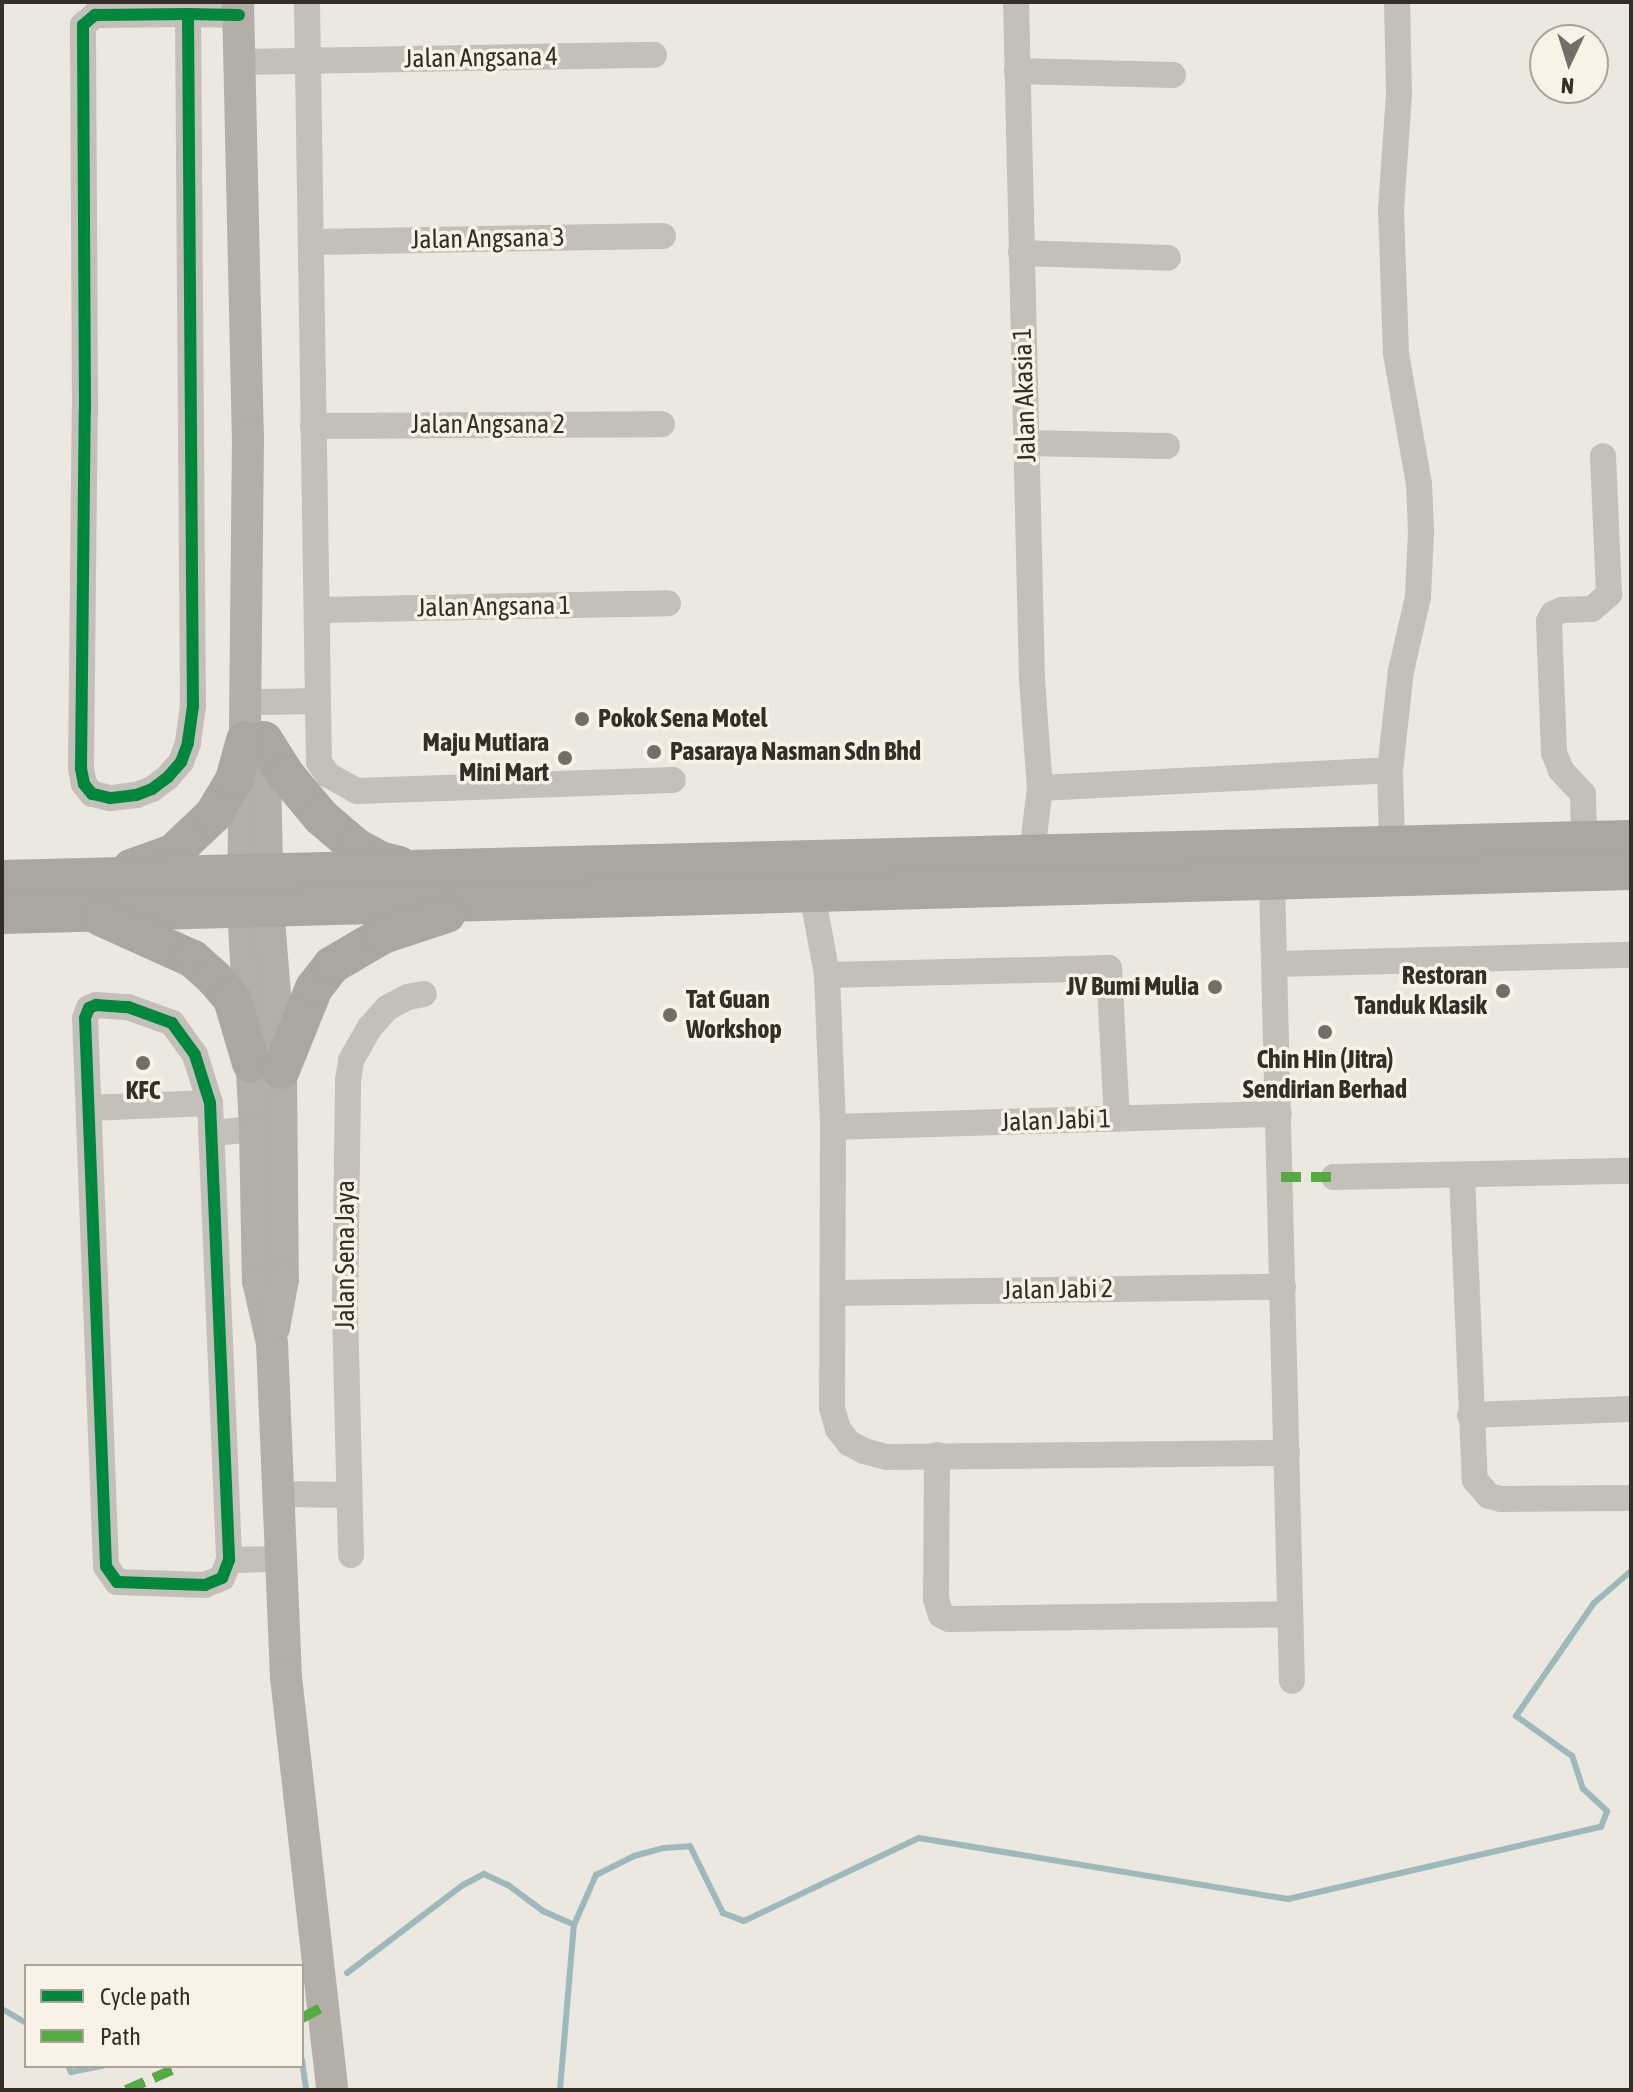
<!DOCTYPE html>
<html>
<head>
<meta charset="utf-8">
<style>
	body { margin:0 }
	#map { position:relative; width:1633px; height:2092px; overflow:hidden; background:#ece8e0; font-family:"Asap Condensed",sans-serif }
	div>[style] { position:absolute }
	.stream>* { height:6px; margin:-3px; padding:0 3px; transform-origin:3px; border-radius:3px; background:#9db9bc }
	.minor>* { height:26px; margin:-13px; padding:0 13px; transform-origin:13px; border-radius:13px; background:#c4bfb9 }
	.major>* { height:32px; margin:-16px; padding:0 16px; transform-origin:16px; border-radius:16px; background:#b3aea8 }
	.highway>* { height:38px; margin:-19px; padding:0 19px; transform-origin:19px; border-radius:19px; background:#aba69f }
	.quiet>* { height:10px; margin-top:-5px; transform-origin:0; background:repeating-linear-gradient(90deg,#54ab44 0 20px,transparent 0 30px) }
	.cycleway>* { height:12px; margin:-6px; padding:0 6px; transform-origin:6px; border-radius:6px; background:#00873e }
	.dots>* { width:22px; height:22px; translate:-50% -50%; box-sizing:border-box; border:4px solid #f8f2e7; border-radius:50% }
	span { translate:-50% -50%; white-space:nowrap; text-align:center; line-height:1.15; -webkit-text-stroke:7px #f8f2e7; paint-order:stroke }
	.street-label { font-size:26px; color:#352d27 }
	.poi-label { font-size:26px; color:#352d27; font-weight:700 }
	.left { translate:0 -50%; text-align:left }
	.right { translate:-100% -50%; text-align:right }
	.frame { position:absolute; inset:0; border:4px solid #352d27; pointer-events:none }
	.legend { position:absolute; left:24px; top:1964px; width:280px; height:104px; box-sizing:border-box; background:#f8f2e7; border:2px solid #aaa39a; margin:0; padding:10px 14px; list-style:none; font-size:24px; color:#352d27 }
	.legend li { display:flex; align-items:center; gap:16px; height:40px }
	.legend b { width:40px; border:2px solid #aaa39a }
	.north { position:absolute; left:1529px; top:24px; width:80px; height:80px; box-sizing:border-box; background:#f8f2e7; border:2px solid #aaa39a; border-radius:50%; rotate:184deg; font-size:22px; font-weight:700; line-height:32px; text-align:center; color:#352d27 }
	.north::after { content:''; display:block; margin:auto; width:28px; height:36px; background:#756e68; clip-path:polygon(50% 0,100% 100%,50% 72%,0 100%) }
</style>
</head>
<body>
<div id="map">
	<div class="stream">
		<div style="left:347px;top:1973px;width:146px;rotate:-37.2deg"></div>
		<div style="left:463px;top:1885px;width:24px;rotate:-28deg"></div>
		<div style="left:484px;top:1874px;width:26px;rotate:25deg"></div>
		<div style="left:508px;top:1885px;width:44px;rotate:36.6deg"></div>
		<div style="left:543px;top:1911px;width:34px;rotate:24deg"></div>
		<div style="left:574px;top:1925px;width:55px;rotate:-66.3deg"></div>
		<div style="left:596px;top:1875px;width:42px;rotate:-26.6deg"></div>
		<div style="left:634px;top:1856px;width:31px;rotate:-15deg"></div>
		<div style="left:664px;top:1848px;width:26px;rotate:-4deg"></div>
		<div style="left:690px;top:1846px;width:75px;rotate:63.8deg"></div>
		<div style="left:723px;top:1913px;width:22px;rotate:21deg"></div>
		<div style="left:744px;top:1921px;width:194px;rotate:-25.4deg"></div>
		<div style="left:919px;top:1838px;width:374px;rotate:9.4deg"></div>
		<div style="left:1288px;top:1899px;width:321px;rotate:-13deg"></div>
		<div style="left:1601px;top:1827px;width:17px;rotate:-69deg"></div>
		<div style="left:1607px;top:1811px;width:33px;rotate:-137deg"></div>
		<div style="left:1583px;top:1789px;width:35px;rotate:-108deg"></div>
		<div style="left:1572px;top:1756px;width:69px;rotate:-144.5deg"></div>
		<div style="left:1516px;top:1716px;width:137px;rotate:-55.4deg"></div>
		<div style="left:1594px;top:1603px;width:49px;rotate:-40.9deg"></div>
		<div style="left:2px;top:2009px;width:28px;rotate:30deg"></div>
		<div style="left:302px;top:2060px;width:30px;rotate:82deg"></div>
		<div style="left:68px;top:2066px;width:7px;rotate:63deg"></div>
		<div style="left:71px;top:2072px;width:32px;rotate:-11deg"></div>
		<div style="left:560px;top:2090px;width:166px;rotate:-85.2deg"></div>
	</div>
	<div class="minor">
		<div style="left:307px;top:2px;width:760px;rotate:89.1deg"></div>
		<div style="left:319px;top:762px;width:16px;rotate:55deg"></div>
		<div style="left:328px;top:775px;width:33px;rotate:29deg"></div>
		<div style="left:357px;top:791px;width:316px;rotate:-2deg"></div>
		<div style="left:1016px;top:2px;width:678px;rotate:88.65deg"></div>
		<div style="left:1032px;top:680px;width:108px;rotate:85.8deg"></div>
		<div style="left:1040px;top:788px;width:64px;rotate:97.1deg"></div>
		<div style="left:188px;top:14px;width:692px;rotate:89.59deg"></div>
		<div style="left:193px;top:706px;width:37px;rotate:98deg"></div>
		<div style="left:188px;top:743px;width:20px;rotate:110deg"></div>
		<div style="left:181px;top:762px;width:20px;rotate:131deg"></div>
		<div style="left:168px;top:777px;width:20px;rotate:143deg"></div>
		<div style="left:152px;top:789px;width:17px;rotate:159deg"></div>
		<div style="left:136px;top:795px;width:26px;rotate:173deg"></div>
		<div style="left:110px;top:798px;width:18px;rotate:-167deg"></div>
		<div style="left:92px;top:794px;width:13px;rotate:-129deg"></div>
		<div style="left:84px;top:784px;width:16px;rotate:-101deg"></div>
		<div style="left:81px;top:768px;width:357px;rotate:-89.4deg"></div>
		<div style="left:85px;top:411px;width:386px;rotate:-90.3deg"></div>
		<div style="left:83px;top:25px;width:16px;rotate:-40deg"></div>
		<div style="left:95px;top:15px;width:93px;rotate:-0.6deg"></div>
		<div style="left:188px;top:14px;width:51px;rotate:1.1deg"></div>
		<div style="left:241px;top:62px;width:413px;rotate:-1deg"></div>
		<div style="left:1017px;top:71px;width:156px;rotate:1.5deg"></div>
		<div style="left:313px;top:242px;width:350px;rotate:-1deg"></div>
		<div style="left:1021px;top:253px;width:147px;rotate:1.9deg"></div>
		<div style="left:313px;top:426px;width:349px;rotate:-0.3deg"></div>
		<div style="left:1027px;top:443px;width:140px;rotate:1.2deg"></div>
		<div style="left:319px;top:610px;width:349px;rotate:-1.1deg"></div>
		<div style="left:262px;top:702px;width:55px;rotate:-1deg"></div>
		<div style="left:1390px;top:770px;width:100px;rotate:-83.7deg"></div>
		<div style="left:1401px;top:671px;width:76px;rotate:-77.1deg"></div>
		<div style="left:1418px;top:597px;width:66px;rotate:-87.4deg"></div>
		<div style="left:1421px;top:531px;width:47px;rotate:-92.4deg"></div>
		<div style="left:1419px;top:484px;width:133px;rotate:-100deg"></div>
		<div style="left:1396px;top:353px;width:144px;rotate:-92deg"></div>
		<div style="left:1391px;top:209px;width:115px;rotate:-86deg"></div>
		<div style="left:1399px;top:94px;width:92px;rotate:-91.2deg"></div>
		<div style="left:1040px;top:788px;width:350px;rotate:-2.9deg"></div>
		<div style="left:1390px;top:770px;width:74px;rotate:88.5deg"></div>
		<div style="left:1584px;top:840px;width:46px;rotate:-91.2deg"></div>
		<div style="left:1583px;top:794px;width:33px;rotate:-133deg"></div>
		<div style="left:1561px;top:770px;width:18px;rotate:-112deg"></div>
		<div style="left:1554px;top:753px;width:132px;rotate:-92.2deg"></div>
		<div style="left:1549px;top:621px;width:8px;rotate:-60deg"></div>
		<div style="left:1553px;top:614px;width:10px;rotate:-24deg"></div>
		<div style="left:1562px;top:610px;width:30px;rotate:-2deg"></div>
		<div style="left:1592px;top:609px;width:23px;rotate:-41deg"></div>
		<div style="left:1609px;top:594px;width:138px;rotate:-92.5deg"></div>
		<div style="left:1272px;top:881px;width:800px;rotate:88.57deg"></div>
		<div style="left:812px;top:893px;width:83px;rotate:79.6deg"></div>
		<div style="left:827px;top:975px;width:152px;rotate:87.7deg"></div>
		<div style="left:833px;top:1127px;width:281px;rotate:90.2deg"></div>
		<div style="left:832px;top:1408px;width:22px;rotate:74deg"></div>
		<div style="left:838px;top:1429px;width:18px;rotate:52deg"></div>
		<div style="left:849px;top:1443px;width:17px;rotate:28deg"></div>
		<div style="left:864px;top:1451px;width:24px;rotate:15deg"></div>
		<div style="left:887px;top:1457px;width:400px;rotate:-0.6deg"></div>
		<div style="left:1276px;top:964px;width:355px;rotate:-1.5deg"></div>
		<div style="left:827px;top:975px;width:282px;rotate:-1.4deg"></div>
		<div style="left:1109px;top:968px;width:151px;rotate:87deg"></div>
		<div style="left:96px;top:1005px;width:32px;rotate:4deg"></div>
		<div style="left:128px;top:1007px;width:47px;rotate:20deg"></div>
		<div style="left:172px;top:1023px;width:39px;rotate:54deg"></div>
		<div style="left:195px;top:1055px;width:50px;rotate:72.6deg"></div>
		<div style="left:210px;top:1103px;width:457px;rotate:87.6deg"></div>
		<div style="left:229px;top:1560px;width:19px;rotate:111deg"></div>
		<div style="left:222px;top:1578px;width:18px;rotate:158deg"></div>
		<div style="left:205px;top:1585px;width:88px;rotate:-178deg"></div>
		<div style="left:117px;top:1582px;width:19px;rotate:-125deg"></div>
		<div style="left:106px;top:1566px;width:548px;rotate:-92.19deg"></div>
		<div style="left:85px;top:1018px;width:11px;rotate:-68deg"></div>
		<div style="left:89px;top:1008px;width:8px;rotate:-23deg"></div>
		<div style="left:89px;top:1108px;width:121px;rotate:-2.4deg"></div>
		<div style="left:833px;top:1127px;width:446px;rotate:-1.7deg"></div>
		<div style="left:212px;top:1133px;width:43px;rotate:-5.3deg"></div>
		<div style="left:1462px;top:1176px;width:304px;rotate:87.6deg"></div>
		<div style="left:1475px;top:1480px;width:21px;rotate:49deg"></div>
		<div style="left:1489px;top:1496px;width:12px;rotate:14deg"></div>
		<div style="left:1501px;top:1499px;width:130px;rotate:-0.4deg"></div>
		<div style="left:1334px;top:1177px;width:297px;rotate:-1.2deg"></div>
		<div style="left:833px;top:1293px;width:450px;rotate:-0.8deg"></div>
		<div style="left:1470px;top:1415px;width:161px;rotate:-2.1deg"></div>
		<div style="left:937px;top:1455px;width:144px;rotate:90.4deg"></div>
		<div style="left:936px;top:1599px;width:17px;rotate:73deg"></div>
		<div style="left:941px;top:1615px;width:9px;rotate:27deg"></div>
		<div style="left:949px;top:1619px;width:341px;rotate:-0.8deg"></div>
		<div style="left:278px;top:1494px;width:71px;rotate:0.8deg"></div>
		<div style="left:351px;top:1555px;width:252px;rotate:-91.4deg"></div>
		<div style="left:345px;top:1303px;width:223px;rotate:-89.2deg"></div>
		<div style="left:348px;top:1080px;width:20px;rotate:-81deg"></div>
		<div style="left:351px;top:1060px;width:38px;rotate:-60deg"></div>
		<div style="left:370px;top:1027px;width:25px;rotate:-48deg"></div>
		<div style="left:387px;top:1008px;width:24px;rotate:-28deg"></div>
		<div style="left:408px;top:997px;width:16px;rotate:-11deg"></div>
		<div style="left:229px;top:1560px;width:51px;rotate:-1.1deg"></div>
	</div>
	<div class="major">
		<div style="left:238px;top:2px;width:436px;rotate:88.7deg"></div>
		<div style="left:248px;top:438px;width:468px;rotate:90.6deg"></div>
		<div style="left:243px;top:906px;width:223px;rotate:86.9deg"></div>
		<div style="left:255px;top:1129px;width:152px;rotate:88.9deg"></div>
		<div style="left:258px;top:1281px;width:64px;rotate:77.3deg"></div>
		<div style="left:272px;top:1343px;width:334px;rotate:87.6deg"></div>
		<div style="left:286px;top:1677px;width:416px;rotate:83.6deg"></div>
		<div style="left:265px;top:776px;width:130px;rotate:88.7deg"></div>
		<div style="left:268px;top:906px;width:165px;rotate:85.5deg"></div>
		<div style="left:281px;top:1070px;width:209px;rotate:89.5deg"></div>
		<div style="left:283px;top:1279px;width:50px;rotate:100.4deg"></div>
	</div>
	<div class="highway">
		<div style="left:264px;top:740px;width:41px;rotate:57.8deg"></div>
		<div style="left:286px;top:775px;width:55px;rotate:50.2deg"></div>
		<div style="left:321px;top:817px;width:46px;rotate:40.6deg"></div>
		<div style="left:356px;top:847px;width:27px;rotate:28deg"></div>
		<div style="left:380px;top:860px;width:20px;rotate:15deg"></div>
		<div style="left:131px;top:868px;width:45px;rotate:-19.7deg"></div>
		<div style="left:173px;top:853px;width:55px;rotate:-43.5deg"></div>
		<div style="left:213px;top:815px;width:41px;rotate:-59deg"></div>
		<div style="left:234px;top:780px;width:41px;rotate:-74.6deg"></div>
		<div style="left:2px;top:879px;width:1629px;rotate:-1.41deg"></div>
		<div style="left:2px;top:915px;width:1630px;rotate:-1.55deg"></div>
		<div style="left:100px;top:917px;width:102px;rotate:24.3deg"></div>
		<div style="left:193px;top:959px;width:28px;rotate:42deg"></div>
		<div style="left:214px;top:978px;width:28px;rotate:49deg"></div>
		<div style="left:232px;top:999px;width:67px;rotate:73.5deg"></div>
		<div style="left:281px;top:1070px;width:88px;rotate:-68.1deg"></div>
		<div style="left:314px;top:988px;width:29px;rotate:-52deg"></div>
		<div style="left:332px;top:965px;width:59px;rotate:-30.5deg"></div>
		<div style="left:383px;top:935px;width:67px;rotate:-18.2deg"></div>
	</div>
	<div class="quiet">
		<div style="left:1281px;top:1177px;width:53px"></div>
		<div style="left:302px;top:2018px;width:24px;rotate:-28deg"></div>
		<div style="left:126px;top:2090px;width:60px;rotate:-23.6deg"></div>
	</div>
	<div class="cycleway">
		<div style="left:188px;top:14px;width:692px;rotate:89.59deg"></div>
		<div style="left:193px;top:706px;width:37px;rotate:98deg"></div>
		<div style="left:188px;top:743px;width:20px;rotate:110deg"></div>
		<div style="left:181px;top:762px;width:20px;rotate:131deg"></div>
		<div style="left:168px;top:777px;width:20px;rotate:143deg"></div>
		<div style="left:152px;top:789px;width:17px;rotate:159deg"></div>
		<div style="left:136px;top:795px;width:26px;rotate:173deg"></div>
		<div style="left:110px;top:798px;width:18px;rotate:-167deg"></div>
		<div style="left:92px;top:794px;width:13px;rotate:-129deg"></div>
		<div style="left:84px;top:784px;width:16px;rotate:-101deg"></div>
		<div style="left:81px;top:768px;width:357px;rotate:-89.4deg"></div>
		<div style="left:85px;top:411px;width:386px;rotate:-90.3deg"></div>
		<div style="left:83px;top:25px;width:16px;rotate:-40deg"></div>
		<div style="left:95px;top:15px;width:93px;rotate:-0.6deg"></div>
		<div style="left:188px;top:14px;width:51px;rotate:1.1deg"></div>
		<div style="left:96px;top:1005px;width:32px;rotate:4deg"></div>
		<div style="left:128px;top:1007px;width:47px;rotate:20deg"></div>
		<div style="left:172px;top:1023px;width:39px;rotate:54deg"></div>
		<div style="left:195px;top:1055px;width:50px;rotate:72.6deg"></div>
		<div style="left:210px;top:1103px;width:457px;rotate:87.6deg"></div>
		<div style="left:229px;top:1560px;width:19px;rotate:111deg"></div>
		<div style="left:222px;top:1578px;width:18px;rotate:158deg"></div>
		<div style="left:205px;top:1585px;width:88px;rotate:-178deg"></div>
		<div style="left:117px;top:1582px;width:19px;rotate:-125deg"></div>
		<div style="left:106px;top:1566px;width:548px;rotate:-92.19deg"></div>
		<div style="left:85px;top:1018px;width:11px;rotate:-68deg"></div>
		<div style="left:89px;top:1008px;width:8px;rotate:-23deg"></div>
	</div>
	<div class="dots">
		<div style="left:582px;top:719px;background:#756e68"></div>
		<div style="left:654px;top:752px;background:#756e68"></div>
		<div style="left:565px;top:758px;background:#756e68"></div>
		<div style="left:1215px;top:987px;background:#756e68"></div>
		<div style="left:1503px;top:991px;background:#756e68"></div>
		<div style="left:670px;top:1015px;background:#756e68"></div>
		<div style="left:1325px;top:1032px;background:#756e68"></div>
		<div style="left:143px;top:1063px;background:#756e68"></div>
	</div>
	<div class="street-label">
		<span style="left:481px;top:58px;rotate:-1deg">Jalan Angsana 4</span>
		<span style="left:488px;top:239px;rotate:-1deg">Jalan Angsana 3</span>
		<span style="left:1025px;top:395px;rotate:-92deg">Jalan Akasia 1</span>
		<span style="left:488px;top:425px">Jalan Angsana 2</span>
		<span style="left:494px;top:607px;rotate:-1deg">Jalan Angsana 1</span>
		<span style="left:1056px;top:1121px;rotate:-2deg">Jalan Jabi 1</span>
		<span style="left:346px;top:1255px;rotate:-90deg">Jalan Sena Jaya</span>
		<span style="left:1058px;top:1290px;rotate:-1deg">Jalan Jabi 2</span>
	</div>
	<div class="poi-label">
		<span class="left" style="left:598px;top:719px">Pokok Sena Motel</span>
		<span class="right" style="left:549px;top:758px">Maju Mutiara<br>Mini Mart</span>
		<span class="left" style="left:670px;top:752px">Pasaraya Nasman Sdn Bhd</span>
		<span class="right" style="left:1487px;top:991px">Restoran<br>Tanduk Klasik</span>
		<span class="right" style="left:1199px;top:987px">JV Bumi Mulia</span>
		<span class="left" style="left:686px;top:1015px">Tat Guan<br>Workshop</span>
		<span style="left:1325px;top:1075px">Chin Hin (Jitra)<br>Sendirian Berhad</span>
		<span style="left:143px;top:1091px">KFC</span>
	</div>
	<div class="frame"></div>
	<ul class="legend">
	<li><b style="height:10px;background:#00873e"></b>Cycle path</li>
	<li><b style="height:10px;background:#54ab44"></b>Path</li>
	</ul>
	<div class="north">N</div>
</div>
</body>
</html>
